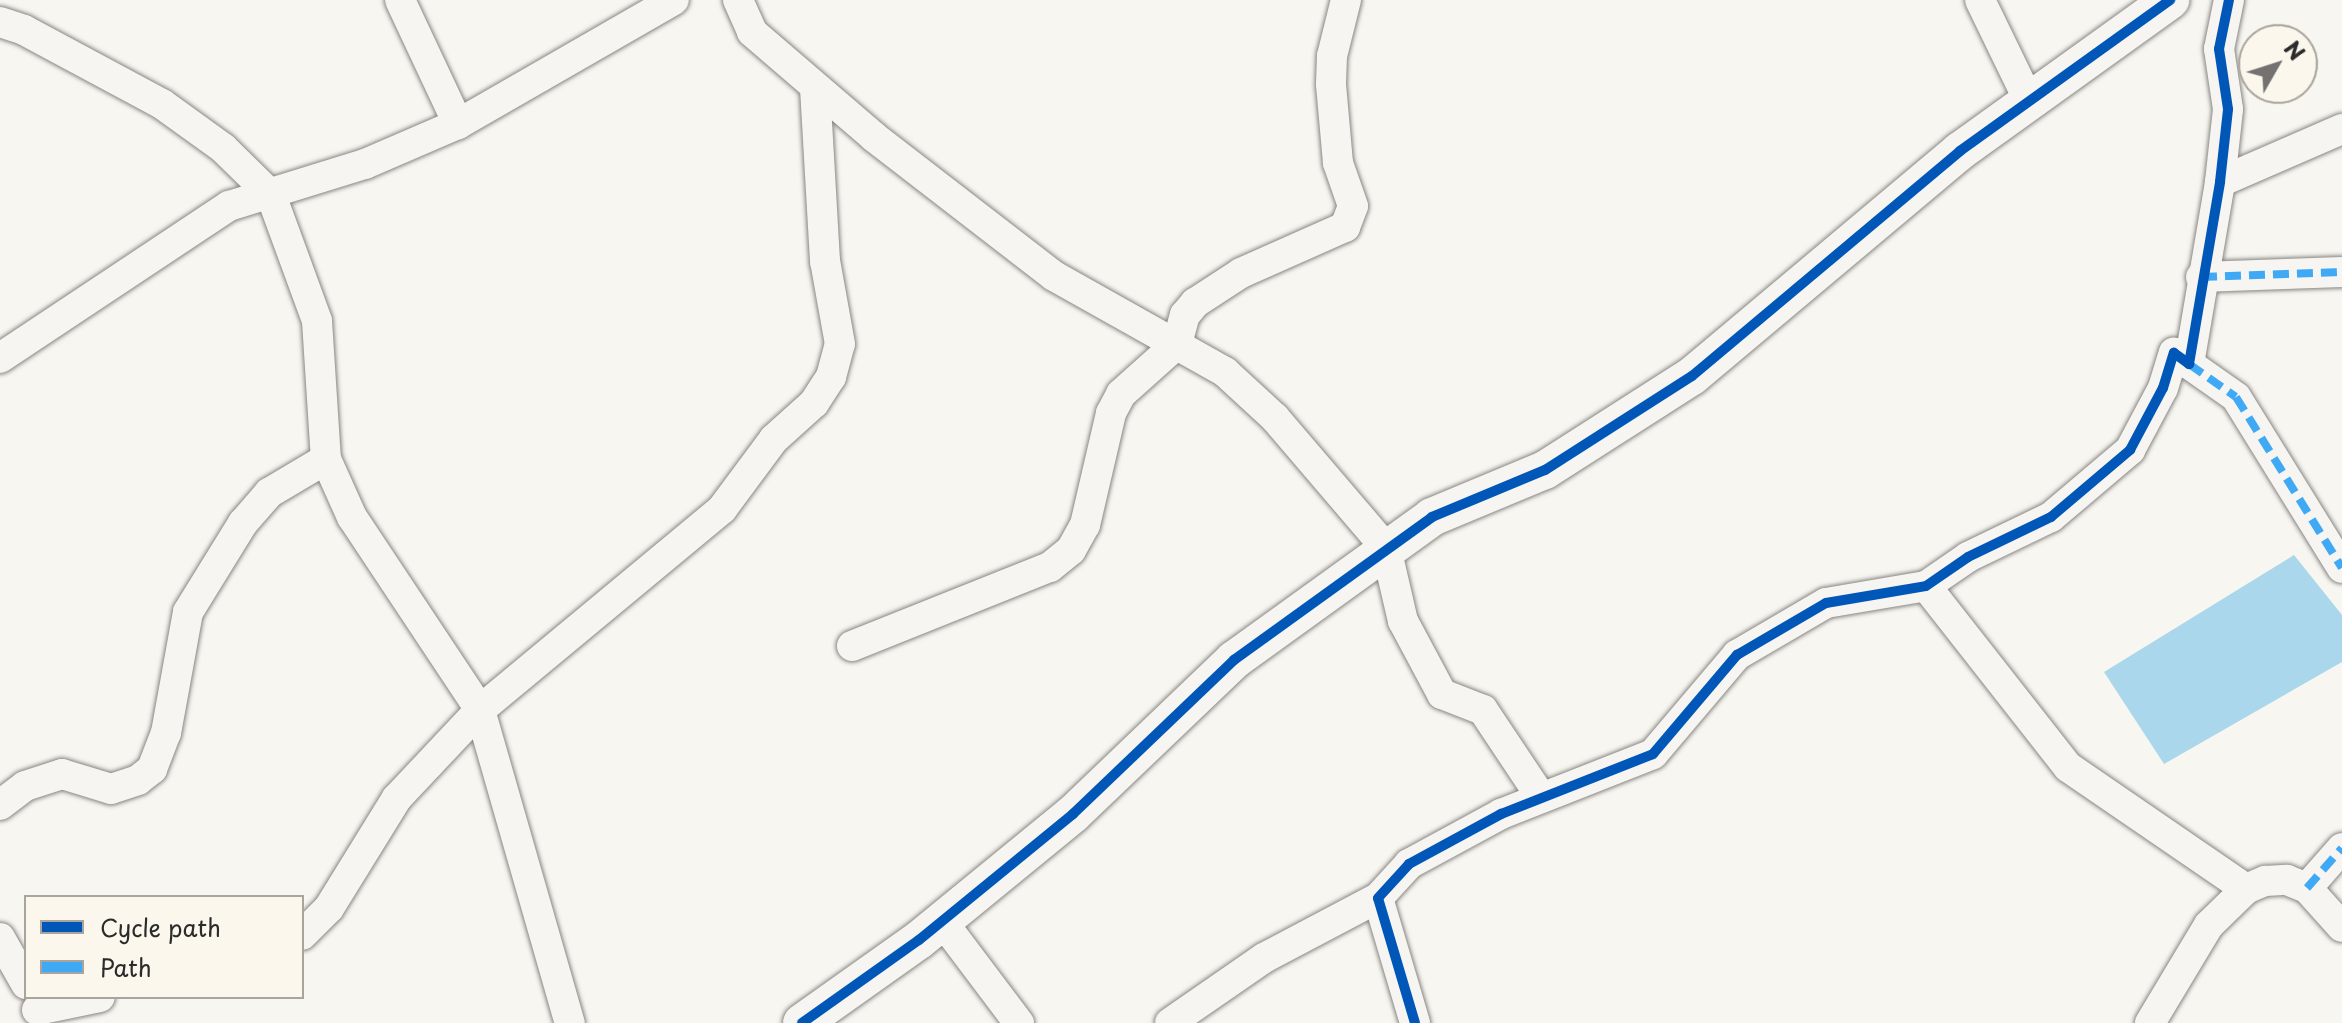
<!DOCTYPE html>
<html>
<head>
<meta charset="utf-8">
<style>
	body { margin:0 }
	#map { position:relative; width:2342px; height:1023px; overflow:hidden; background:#f8f6f0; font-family:"Playpen Sans",sans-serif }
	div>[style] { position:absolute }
	.water>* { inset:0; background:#aad7eb }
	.roads { filter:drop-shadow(0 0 2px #878684) drop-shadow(0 0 2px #878684) }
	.minor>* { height:30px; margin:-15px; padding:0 15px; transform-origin:15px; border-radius:15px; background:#f6f5f1 }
	.tertiary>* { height:38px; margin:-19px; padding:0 19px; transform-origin:19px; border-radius:19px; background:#f6f5f1 }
	.quiet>* { height:8px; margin-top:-4px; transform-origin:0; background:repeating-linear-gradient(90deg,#3fa9f5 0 16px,transparent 0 24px) }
	.cycleway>* { height:10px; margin:-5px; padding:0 5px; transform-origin:5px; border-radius:5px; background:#0057b8 }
	span { translate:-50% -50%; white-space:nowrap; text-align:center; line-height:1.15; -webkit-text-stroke:8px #fbf7ec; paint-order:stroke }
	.legend { position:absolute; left:24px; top:895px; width:280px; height:104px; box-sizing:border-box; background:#fbf7ec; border:2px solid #a8a59f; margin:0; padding:10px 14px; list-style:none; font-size:24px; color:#2b2b2b }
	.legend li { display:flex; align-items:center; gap:16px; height:40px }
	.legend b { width:40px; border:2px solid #a8a59f }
	.north { position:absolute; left:2238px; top:24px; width:80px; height:80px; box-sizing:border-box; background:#fbf7ec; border:2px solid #a8a59f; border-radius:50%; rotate:51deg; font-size:22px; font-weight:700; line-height:32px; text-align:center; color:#2b2b2b }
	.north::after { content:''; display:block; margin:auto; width:28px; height:36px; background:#737270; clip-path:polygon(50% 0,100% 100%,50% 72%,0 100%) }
</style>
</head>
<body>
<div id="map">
	<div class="water">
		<div style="clip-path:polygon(2294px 555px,2342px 615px,2342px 662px,2164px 764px,2104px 672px)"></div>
	</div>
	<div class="roads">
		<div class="minor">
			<div style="left:400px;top:0;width:137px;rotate:64.9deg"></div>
			<div style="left:738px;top:0;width:35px;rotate:66deg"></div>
			<div style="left:752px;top:32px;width:161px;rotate:40.7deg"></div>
			<div style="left:874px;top:137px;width:227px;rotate:37.7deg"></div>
			<div style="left:1054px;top:276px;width:196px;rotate:29.3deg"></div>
			<div style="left:1225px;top:372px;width:68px;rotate:42.6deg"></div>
			<div style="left:1275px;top:418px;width:171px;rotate:49.5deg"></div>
			<div style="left:1386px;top:548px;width:75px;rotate:76.9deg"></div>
			<div style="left:1403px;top:621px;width:83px;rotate:61.9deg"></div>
			<div style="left:1442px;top:694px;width:44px;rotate:21.3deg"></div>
			<div style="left:1483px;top:710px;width:105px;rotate:56.3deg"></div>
			<div style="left:1980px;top:0;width:110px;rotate:64.1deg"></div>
			<div style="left:0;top:22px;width:25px;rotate:18deg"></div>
			<div style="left:24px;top:30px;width:157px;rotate:28.2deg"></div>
			<div style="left:162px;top:104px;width:75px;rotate:35.8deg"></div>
			<div style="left:223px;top:148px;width:67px;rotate:44.4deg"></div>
			<div style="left:271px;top:195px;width:134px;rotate:69.9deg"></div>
			<div style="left:317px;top:321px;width:138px;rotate:86.3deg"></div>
			<div style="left:326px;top:459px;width:64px;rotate:65.9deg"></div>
			<div style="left:352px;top:517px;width:232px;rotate:56.4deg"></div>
			<div style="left:480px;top:710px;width:326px;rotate:74deg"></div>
			<div style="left:2220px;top:182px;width:133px;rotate:-23.5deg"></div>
			<div style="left:2201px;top:277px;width:141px;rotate:-2deg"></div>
			<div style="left:0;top:358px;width:275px;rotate:-33.6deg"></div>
			<div style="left:229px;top:206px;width:142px;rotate:-17.2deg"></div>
			<div style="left:365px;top:164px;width:101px;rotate:-23.3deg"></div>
			<div style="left:458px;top:124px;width:249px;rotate:-29.9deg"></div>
			<div style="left:2189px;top:364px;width:57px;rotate:35.1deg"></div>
			<div style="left:2236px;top:397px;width:201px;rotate:58.2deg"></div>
			<div style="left:1926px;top:586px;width:230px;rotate:51.9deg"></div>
			<div style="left:2068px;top:767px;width:216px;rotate:34.4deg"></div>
			<div style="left:852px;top:646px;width:213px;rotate:-21.8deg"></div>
			<div style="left:1050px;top:567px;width:27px;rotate:-39deg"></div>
			<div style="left:1071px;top:550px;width:29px;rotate:-61deg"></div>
			<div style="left:1085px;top:525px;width:115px;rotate:-76.9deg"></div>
			<div style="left:1111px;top:413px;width:21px;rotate:-62deg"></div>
			<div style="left:1121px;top:394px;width:75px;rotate:-41.8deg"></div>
			<div style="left:1177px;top:344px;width:30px;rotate:-75deg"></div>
			<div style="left:1185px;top:315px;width:16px;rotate:-50deg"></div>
			<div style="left:1195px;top:303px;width:55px;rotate:-33.1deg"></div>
			<div style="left:1241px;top:273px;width:114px;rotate:-23.9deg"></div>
			<div style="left:1345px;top:227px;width:22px;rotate:-69deg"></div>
			<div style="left:1353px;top:206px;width:46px;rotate:-109.2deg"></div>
			<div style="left:1338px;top:163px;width:79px;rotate:-95.1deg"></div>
			<div style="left:1331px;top:84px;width:28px;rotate:-88deg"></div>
			<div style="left:1332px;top:56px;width:58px;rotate:-76deg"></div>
			<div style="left:0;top:805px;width:31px;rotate:-37deg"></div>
			<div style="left:25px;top:786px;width:39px;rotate:-18deg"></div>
			<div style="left:62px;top:774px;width:51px;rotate:17deg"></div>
			<div style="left:111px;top:789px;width:28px;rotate:-18deg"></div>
			<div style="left:138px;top:780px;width:18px;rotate:-38deg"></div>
			<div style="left:152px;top:769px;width:39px;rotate:-69deg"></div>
			<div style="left:166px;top:733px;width:123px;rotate:-79.7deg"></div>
			<div style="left:188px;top:612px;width:105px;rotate:-58.3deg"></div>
			<div style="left:243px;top:523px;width:40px;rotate:-49deg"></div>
			<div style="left:269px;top:493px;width:66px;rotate:-30.8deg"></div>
			<div style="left:2307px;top:888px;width:53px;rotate:-48.8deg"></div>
			<div style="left:942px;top:921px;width:128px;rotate:53deg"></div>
			<div style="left:302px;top:935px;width:38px;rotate:-45deg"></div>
			<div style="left:329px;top:908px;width:129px;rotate:-58.3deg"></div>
			<div style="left:397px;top:798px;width:121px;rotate:-46.7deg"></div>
			<div style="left:480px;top:710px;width:315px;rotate:-39.7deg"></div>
			<div style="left:722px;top:509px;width:87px;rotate:-53.4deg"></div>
			<div style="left:774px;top:439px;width:54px;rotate:-42deg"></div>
			<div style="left:814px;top:403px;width:31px;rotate:-57deg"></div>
			<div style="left:831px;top:377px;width:34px;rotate:-75deg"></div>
			<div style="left:840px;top:344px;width:84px;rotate:-100.2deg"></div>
			<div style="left:825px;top:261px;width:171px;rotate:-93.3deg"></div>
			<div style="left:0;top:938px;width:53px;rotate:60.5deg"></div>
			<div style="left:37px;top:1010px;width:64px;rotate:-11.7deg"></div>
			<div style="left:1170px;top:1023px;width:114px;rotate:-34.7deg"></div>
			<div style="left:1264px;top:958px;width:129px;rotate:-27.8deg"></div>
			<div style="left:1415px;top:1023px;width:130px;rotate:-106.5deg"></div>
			<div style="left:1378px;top:898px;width:46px;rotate:-47.6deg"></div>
			<div style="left:1409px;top:864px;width:105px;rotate:-28.5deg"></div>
			<div style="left:1501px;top:814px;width:163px;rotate:-21.5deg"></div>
			<div style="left:1653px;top:754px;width:130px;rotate:-49.7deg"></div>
			<div style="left:1737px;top:655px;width:103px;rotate:-30.3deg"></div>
			<div style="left:1826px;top:603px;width:101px;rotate:-9.6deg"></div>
			<div style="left:1926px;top:586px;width:51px;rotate:-34.6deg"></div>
			<div style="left:1968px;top:557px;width:92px;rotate:-25.7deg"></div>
			<div style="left:2051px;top:517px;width:104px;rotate:-40.3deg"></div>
			<div style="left:2130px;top:450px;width:70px;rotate:-62deg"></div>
			<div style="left:2163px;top:388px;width:37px;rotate:-73deg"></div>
			<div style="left:2174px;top:353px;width:19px;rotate:36deg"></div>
			<div style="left:2189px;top:364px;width:185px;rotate:-80.3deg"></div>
			<div style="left:2220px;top:182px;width:73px;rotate:-83.7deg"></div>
			<div style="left:2228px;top:109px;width:61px;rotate:-98.5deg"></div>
			<div style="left:2219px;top:49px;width:50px;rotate:-78.5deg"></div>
			<div style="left:2150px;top:1023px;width:114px;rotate:-59deg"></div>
			<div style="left:2209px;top:925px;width:52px;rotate:-44.2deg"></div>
			<div style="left:2246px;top:889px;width:21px;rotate:-23deg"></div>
			<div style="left:2265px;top:881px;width:22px;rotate:-3deg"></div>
			<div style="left:2287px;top:880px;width:22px;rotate:22deg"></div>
			<div style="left:2307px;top:888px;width:52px;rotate:48.1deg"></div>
		</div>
		<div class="tertiary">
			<div style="left:802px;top:1023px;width:143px;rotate:-35.4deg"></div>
			<div style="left:919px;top:940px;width:199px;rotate:-39.3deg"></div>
			<div style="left:1073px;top:814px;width:223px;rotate:-43.7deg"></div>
			<div style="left:1234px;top:660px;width:244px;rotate:-35.8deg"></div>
			<div style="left:1432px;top:517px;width:122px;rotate:-22.6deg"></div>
			<div style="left:1545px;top:470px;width:174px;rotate:-32.6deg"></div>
			<div style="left:1692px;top:376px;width:350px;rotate:-40deg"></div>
			<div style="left:1960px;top:151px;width:259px;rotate:-35.7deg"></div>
		</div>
	</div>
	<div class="quiet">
		<div style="left:2201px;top:277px;width:141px;rotate:-2deg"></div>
		<div style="left:2189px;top:364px;width:57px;rotate:35.1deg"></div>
		<div style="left:2236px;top:397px;width:201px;rotate:58.2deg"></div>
		<div style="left:2307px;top:888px;width:53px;rotate:-48.8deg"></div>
	</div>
	<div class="cycleway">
		<div style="left:802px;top:1023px;width:143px;rotate:-35.4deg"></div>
		<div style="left:919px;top:940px;width:199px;rotate:-39.3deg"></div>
		<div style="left:1073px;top:814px;width:223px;rotate:-43.7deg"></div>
		<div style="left:1234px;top:660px;width:244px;rotate:-35.8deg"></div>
		<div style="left:1432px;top:517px;width:122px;rotate:-22.6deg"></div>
		<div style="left:1545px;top:470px;width:174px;rotate:-32.6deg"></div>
		<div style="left:1692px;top:376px;width:350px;rotate:-40deg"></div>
		<div style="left:1960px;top:151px;width:259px;rotate:-35.7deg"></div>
		<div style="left:1415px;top:1023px;width:130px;rotate:-106.5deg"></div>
		<div style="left:1378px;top:898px;width:46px;rotate:-47.6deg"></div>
		<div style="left:1409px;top:864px;width:105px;rotate:-28.5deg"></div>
		<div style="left:1501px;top:814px;width:163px;rotate:-21.5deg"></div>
		<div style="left:1653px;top:754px;width:130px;rotate:-49.7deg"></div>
		<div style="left:1737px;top:655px;width:103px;rotate:-30.3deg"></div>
		<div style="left:1826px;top:603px;width:101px;rotate:-9.6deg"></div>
		<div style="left:1926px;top:586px;width:51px;rotate:-34.6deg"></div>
		<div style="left:1968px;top:557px;width:92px;rotate:-25.7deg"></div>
		<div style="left:2051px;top:517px;width:104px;rotate:-40.3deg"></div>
		<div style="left:2130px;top:450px;width:70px;rotate:-62deg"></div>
		<div style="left:2163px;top:388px;width:37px;rotate:-73deg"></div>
		<div style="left:2174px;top:353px;width:19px;rotate:36deg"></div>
		<div style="left:2189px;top:364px;width:185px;rotate:-80.3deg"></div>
		<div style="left:2220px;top:182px;width:73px;rotate:-83.7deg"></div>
		<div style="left:2228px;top:109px;width:61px;rotate:-98.5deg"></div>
		<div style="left:2219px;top:49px;width:50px;rotate:-78.5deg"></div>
	</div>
	<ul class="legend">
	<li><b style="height:10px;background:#0057b8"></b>Cycle path</li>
	<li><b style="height:10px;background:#3fa9f5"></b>Path</li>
	</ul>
	<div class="north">N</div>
</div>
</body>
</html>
